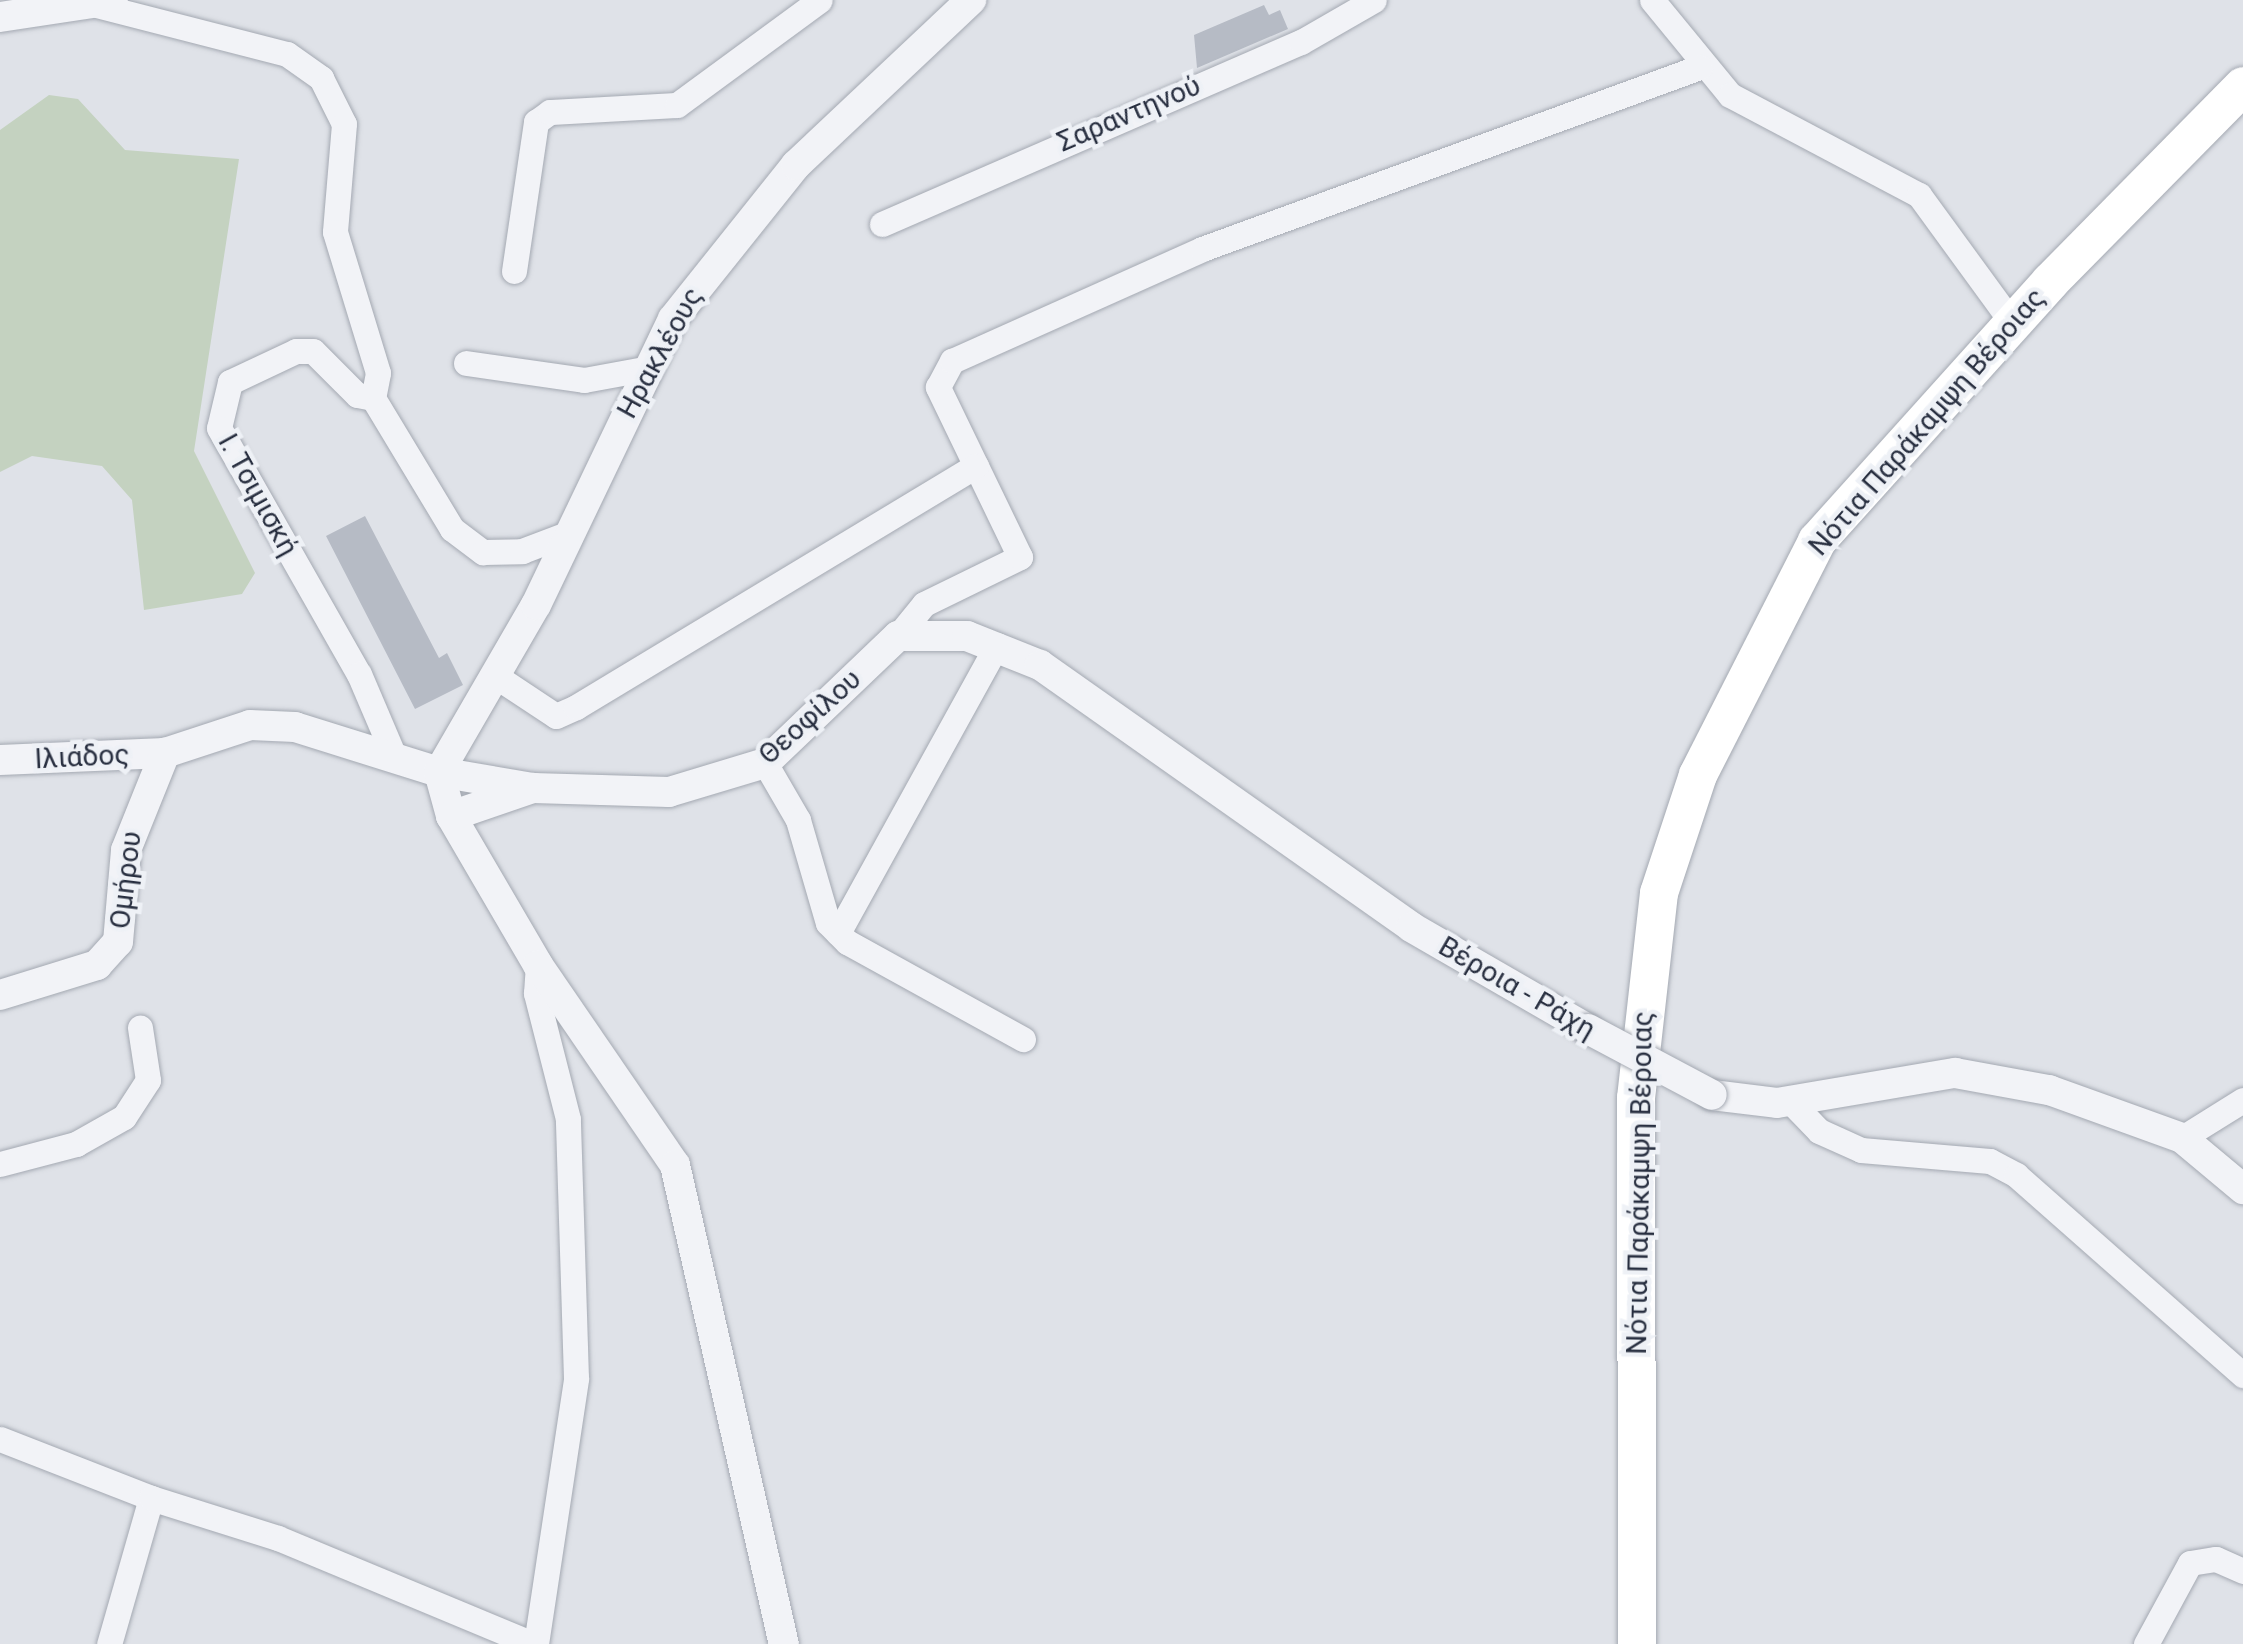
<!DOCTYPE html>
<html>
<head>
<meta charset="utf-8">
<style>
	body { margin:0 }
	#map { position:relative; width:2243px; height:1644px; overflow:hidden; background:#dfe2e8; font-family:Roboto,sans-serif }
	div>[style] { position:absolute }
	.green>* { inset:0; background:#c4d2c0 }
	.building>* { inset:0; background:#b6bbc5 }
	.roads { filter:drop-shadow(0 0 2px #a4a9b2) drop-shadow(0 0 2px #a4a9b2) }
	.minor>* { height:25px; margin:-12.5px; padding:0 12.5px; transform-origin:12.5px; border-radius:12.5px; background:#f2f3f7 }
	.tertiary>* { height:30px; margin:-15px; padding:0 15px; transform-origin:15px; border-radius:15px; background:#f2f3f7 }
	.primary>* { height:38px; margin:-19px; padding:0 19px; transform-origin:19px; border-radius:19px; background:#fff }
	.bridges { filter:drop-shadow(0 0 2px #a4a9b2) drop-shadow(0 0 2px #a4a9b2) }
	.tertiary-bridge>* { height:30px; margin:-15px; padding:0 15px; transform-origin:15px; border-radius:15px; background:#f2f3f7 }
	span { translate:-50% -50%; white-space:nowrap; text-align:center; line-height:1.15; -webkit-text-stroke:9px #eef1f6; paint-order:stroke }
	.street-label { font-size:28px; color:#282f40 }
</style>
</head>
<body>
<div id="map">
	<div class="green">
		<div style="clip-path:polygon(49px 95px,78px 99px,125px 150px,239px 159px,194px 451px,255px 573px,242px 594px,144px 610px,132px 500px,102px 466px,32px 456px,0 472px,0 130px)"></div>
	</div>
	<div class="building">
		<div style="clip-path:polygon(1264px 5px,1269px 15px,1280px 10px,1288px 29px,1197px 68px,1194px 35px)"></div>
		<div style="clip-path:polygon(365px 516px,439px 658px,447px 653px,463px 685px,415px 709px,326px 536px)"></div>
	</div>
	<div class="roads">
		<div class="minor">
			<div style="left:1652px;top:0;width:123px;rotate:50.6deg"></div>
			<div style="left:1730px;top:95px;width:214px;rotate:27.9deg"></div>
			<div style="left:1919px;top:195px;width:160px;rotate:53.9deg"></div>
			<div style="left:96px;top:5px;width:197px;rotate:14.4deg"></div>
			<div style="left:287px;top:54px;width:42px;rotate:35.2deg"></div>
			<div style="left:321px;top:78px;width:51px;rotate:63.4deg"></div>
			<div style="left:344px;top:124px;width:108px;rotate:94.8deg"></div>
			<div style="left:335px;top:232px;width:147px;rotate:73deg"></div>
			<div style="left:378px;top:373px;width:25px;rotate:101deg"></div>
			<div style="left:373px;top:398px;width:153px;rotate:58.9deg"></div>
			<div style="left:452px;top:529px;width:39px;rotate:37deg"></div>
			<div style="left:483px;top:552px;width:39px;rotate:-1deg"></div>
			<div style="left:522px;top:551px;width:53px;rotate:-20.8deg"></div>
			<div style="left:882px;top:224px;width:457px;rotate:-23.5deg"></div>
			<div style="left:1301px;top:42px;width:84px;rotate:-29.9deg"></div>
			<div style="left:514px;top:271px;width:151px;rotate:-81.6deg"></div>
			<div style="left:536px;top:122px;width:17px;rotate:-36deg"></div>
			<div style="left:550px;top:112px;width:127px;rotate:-3.2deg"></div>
			<div style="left:677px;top:105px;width:177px;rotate:-36.3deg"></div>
			<div style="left:466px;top:363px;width:119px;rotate:8.2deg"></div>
			<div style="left:584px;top:380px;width:61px;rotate:-10.4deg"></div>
			<div style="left:373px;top:398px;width:16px;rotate:-169deg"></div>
			<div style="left:357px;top:395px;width:62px;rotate:-135deg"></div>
			<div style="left:313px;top:351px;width:17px;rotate:180deg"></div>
			<div style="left:296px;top:351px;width:73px;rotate:154.8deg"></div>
			<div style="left:230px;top:382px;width:47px;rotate:103.4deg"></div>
			<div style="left:219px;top:428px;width:283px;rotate:60.4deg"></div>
			<div style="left:359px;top:674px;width:89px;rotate:66.9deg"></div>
			<div style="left:898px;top:636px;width:41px;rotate:-50.9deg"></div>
			<div style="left:924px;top:604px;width:107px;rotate:-26.1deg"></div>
			<div style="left:1020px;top:557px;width:189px;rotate:-115.8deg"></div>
			<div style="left:938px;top:387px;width:30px;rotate:-62deg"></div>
			<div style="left:952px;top:361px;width:274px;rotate:-24.1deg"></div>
			<div style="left:1202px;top:249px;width:530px;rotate:-20.08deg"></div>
			<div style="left:494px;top:675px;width:74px;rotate:33.5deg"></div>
			<div style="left:556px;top:716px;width:22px;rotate:-24deg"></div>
			<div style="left:576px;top:707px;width:467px;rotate:-31.1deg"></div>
			<div style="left:765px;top:763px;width:66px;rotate:59.9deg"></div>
			<div style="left:798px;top:820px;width:107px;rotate:73.8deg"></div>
			<div style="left:828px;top:923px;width:27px;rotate:45deg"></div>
			<div style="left:847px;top:942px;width:201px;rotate:28.9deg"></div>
			<div style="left:838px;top:933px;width:329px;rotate:-61.1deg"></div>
			<div style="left:1791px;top:1102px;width:40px;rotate:46deg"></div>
			<div style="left:1819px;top:1131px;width:46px;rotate:24.3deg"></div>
			<div style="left:1861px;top:1150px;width:129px;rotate:4.9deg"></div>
			<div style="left:1990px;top:1161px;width:30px;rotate:28deg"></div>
			<div style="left:2016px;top:1175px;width:303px;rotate:41.4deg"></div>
			<div style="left:2182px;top:1138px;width:72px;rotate:-31.9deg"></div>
			<div style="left:0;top:1164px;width:79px;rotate:-14.7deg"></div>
			<div style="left:76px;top:1144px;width:55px;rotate:-29.4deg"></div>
			<div style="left:124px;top:1117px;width:44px;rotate:-57deg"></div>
			<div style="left:148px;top:1080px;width:53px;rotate:-98.7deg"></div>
			<div style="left:0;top:1439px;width:162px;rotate:21.3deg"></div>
			<div style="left:151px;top:1498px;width:152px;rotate:106deg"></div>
			<div style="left:151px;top:1498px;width:133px;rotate:17.5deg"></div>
			<div style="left:278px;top:1538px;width:276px;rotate:22.6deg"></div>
			<div style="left:536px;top:1644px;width:269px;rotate:-81.4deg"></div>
			<div style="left:576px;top:1378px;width:259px;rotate:-91.8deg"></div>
			<div style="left:568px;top:1119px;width:130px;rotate:-104.3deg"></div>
			<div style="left:536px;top:993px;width:28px;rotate:-86deg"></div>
			<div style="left:2146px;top:1644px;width:92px;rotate:-61.5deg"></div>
			<div style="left:2190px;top:1563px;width:26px;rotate:-9deg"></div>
			<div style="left:2216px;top:1559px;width:30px;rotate:24deg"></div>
		</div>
		<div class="tertiary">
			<div style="left:0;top:17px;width:114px;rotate:-8.6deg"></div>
			<div style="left:0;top:760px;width:165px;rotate:-2.4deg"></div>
			<div style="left:165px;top:753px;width:89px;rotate:-18.2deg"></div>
			<div style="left:250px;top:725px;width:45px;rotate:2.5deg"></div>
			<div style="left:295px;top:727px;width:151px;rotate:17.4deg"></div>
			<div style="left:439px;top:772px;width:95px;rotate:9.7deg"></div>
			<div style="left:533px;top:788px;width:136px;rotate:1.7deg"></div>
			<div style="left:669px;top:792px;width:100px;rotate:-16.8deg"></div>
			<div style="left:765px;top:763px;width:184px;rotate:-43.7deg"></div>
			<div style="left:898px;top:636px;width:69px"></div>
			<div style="left:967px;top:636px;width:79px;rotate:21.7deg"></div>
			<div style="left:1040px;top:665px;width:454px;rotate:35.2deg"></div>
			<div style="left:1411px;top:927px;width:204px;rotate:30deg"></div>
			<div style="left:439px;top:772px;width:46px;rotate:74.7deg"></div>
			<div style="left:451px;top:816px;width:173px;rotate:59.7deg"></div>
			<div style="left:538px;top:965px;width:242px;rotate:55.6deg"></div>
			<div style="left:675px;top:1165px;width:491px;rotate:77.2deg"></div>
			<div style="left:439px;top:772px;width:193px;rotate:-59.9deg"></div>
			<div style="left:536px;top:605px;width:317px;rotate:-64.4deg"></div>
			<div style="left:673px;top:319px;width:197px;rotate:-51.4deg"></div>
			<div style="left:796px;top:165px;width:241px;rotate:-43.3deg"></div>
			<div style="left:451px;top:816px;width:87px;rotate:-18.9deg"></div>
			<div style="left:0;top:995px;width:102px;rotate:-17.2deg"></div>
			<div style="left:97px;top:965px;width:31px;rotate:-48deg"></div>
			<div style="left:118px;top:942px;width:92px;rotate:-85deg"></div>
			<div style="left:126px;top:850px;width:105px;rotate:-68.1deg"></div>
			<div style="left:1712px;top:1095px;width:65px;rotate:7deg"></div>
			<div style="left:1777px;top:1103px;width:181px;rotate:-9.6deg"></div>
			<div style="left:1955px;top:1073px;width:96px;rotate:10.3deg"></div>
			<div style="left:2049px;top:1090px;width:141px;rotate:19.8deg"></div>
			<div style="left:2182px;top:1138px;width:80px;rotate:39.9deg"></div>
		</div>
		<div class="primary">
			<div style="left:1637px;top:1644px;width:546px;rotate:-90.1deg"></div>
			<div style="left:1636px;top:1098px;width:206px;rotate:-83.6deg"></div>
			<div style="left:1659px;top:893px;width:124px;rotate:-71.7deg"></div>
			<div style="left:1698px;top:775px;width:263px;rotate:-63deg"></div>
			<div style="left:1817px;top:541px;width:348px;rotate:-48deg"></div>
			<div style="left:2050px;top:282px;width:275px;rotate:-45.4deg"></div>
		</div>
	</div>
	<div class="bridges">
		<div class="tertiary-bridge">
			<div style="left:1588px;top:1029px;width:140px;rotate:28deg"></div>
		</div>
	</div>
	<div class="street-label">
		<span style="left:1129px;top:114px;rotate:-23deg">Σαραντηνού</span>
		<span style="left:660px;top:353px;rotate:-61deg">Ηρακλέους</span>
		<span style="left:1927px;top:422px;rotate:-49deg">Νότια Παράκαμψη Βέροιας</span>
		<span style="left:258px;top:495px;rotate:61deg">Ι. Τσιμισκή</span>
		<span style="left:810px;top:717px;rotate:-42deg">Θεοφίλου</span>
		<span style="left:82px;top:757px;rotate:-3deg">Ιλιάδος</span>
		<span style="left:126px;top:880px;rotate:-83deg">Ομήρου</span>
		<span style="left:1517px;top:988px;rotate:30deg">Βέροια - Ράχη</span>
		<span style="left:1640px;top:1183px;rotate:-89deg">Νότια Παράκαμψη Βέροιας</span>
	</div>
</div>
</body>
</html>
